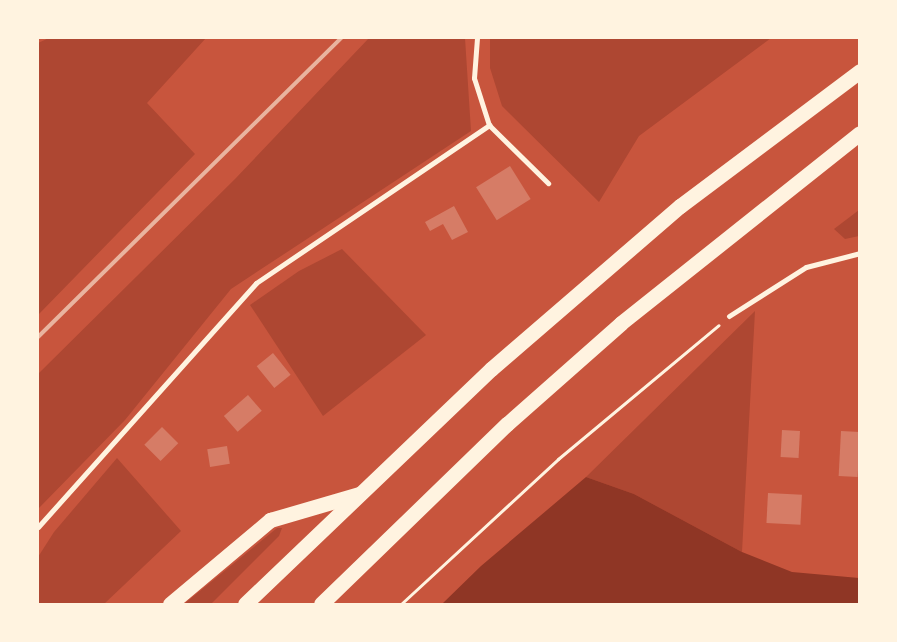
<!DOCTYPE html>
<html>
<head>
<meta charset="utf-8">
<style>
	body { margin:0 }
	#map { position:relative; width:897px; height:642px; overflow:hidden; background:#c8553d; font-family:"Fira Sans",sans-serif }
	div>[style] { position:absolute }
	.green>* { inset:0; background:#ae4732 }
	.water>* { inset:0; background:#8f3625 }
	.building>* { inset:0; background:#d67c66; transform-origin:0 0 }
	.path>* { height:3px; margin:-1.5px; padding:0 1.5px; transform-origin:1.5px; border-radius:1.5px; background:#fff3e0 }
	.minor>* { height:5px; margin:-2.5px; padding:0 2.5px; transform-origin:2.5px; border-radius:2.5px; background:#fff3e0 }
	.motorway>* { height:15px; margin:-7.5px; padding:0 7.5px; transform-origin:7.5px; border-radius:7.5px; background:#fff3e0 }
	.rail>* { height:4px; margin:-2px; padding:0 2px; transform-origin:2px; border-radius:2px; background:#e9b49f }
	span { translate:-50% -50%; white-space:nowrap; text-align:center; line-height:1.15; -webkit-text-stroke:4px #fff3e0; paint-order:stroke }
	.frame { position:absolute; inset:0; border:39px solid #fff3e0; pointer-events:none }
</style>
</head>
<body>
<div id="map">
	<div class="green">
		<div style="clip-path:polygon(49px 38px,206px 38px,147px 103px,195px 154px,38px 315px,38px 43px)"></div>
		<div style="clip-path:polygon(369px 38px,465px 38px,471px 131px,231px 289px,125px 420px,38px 509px,38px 374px,235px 179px)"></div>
		<div style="clip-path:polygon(490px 38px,771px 38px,639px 136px,599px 202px,502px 106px,490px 68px)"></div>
		<div style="clip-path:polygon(859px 210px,859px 236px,845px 239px,834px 229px)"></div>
		<div style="clip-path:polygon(342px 249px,426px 335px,323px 416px,250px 305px,299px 271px)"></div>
		<div style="clip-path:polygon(755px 311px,742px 552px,634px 494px,586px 477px)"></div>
		<div style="clip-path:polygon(117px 458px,181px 531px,104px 604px,38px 604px,38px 557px,54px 532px)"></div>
		<div style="clip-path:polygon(277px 528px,282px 528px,279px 536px,211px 604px,184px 604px)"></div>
	</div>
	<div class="water">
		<div style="clip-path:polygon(586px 477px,634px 494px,742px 552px,792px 572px,859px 578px,859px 604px,442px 604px,481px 566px)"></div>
	</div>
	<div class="building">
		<div style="left:510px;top:166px;width:39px;height:40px;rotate:58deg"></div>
		<div style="clip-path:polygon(454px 206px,468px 232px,452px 240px,443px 224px,430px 231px,425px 222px)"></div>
		<div style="left:273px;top:353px;width:28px;height:21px;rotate:51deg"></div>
		<div style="left:248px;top:395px;width:21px;height:32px;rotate:49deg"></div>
		<div style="left:162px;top:427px;width:23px;height:25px;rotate:45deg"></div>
		<div style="left:782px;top:430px;width:18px;height:27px;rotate:3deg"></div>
		<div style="left:841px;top:431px;width:19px;height:45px;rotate:3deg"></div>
		<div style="left:227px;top:446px;width:18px;height:20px;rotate:81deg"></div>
		<div style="left:768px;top:493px;width:34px;height:30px;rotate:3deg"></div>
	</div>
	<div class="path">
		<div style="left:401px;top:604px;width:214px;rotate:-42.7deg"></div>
		<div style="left:558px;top:459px;width:209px;rotate:-39.8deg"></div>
	</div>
	<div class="minor">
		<div style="left:477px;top:38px;width:40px;rotate:94.3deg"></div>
		<div style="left:474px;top:78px;width:49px;rotate:72.3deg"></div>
		<div style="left:489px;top:125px;width:83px;rotate:44.5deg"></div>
		<div style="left:729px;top:316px;width:91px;rotate:-32.5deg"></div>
		<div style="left:806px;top:267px;width:56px;rotate:-14.5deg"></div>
		<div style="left:38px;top:527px;width:327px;rotate:-48.2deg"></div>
		<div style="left:256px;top:283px;width:282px;rotate:-34.1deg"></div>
	</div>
	<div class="motorway">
		<div style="left:170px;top:604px;width:131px;rotate:-40deg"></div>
		<div style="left:270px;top:520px;width:93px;rotate:-16.3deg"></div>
		<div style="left:245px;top:604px;width:340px;rotate:-43.7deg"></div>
		<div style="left:491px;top:369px;width:250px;rotate:-40.8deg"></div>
		<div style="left:680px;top:206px;width:225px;rotate:-36.9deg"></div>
		<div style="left:321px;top:604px;width:259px;rotate:-44.1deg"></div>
		<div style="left:507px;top:424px;width:152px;rotate:-41.5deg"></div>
		<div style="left:621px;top:323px;width:305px;rotate:-38.5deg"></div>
	</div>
	<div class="rail">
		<div style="left:38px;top:337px;width:426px;rotate:-44.6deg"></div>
	</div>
	<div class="frame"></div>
</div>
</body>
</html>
